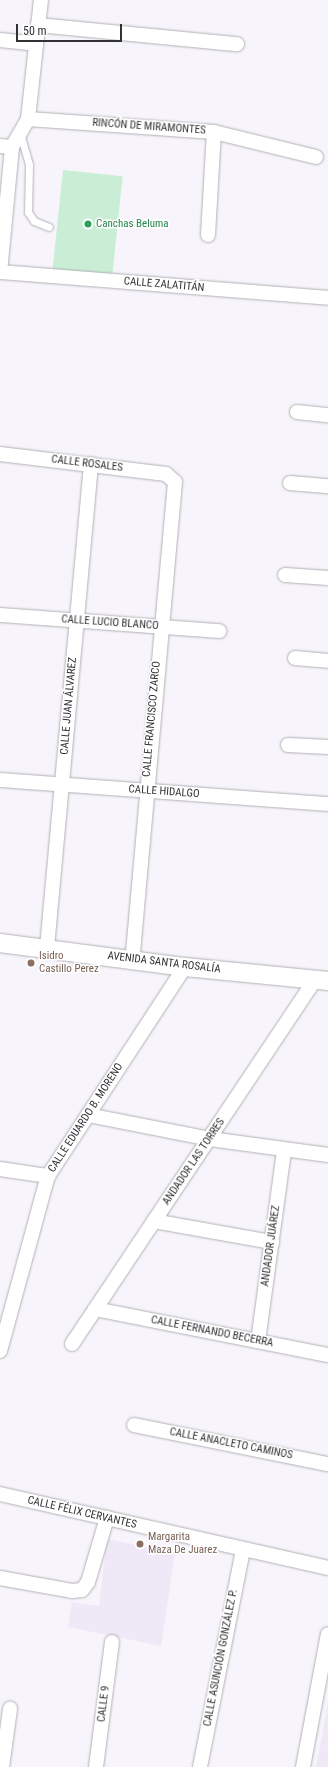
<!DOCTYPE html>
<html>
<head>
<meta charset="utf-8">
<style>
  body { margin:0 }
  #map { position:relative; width:328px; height:1767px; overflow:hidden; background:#f7f5fb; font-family:"Roboto Condensed",sans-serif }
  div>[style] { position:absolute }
  .built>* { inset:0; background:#efe9f7 }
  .green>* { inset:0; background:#c9eed5; transform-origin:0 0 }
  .roads { filter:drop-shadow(0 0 1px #b2b0b6) drop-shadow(0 0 1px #b2b0b6) }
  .service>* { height:7px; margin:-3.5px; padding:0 3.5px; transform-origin:3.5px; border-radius:3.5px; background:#fff }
  .minor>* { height:14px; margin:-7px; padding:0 7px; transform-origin:7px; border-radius:7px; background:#fff }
  .tertiary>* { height:18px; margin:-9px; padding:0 9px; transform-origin:9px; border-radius:9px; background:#fff }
  .dots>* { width:11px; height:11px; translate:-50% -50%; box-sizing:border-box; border:2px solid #fff; border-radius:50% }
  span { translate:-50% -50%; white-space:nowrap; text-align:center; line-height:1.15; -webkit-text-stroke:3px #fff; paint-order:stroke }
  .street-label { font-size:11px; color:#323134 }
  .leisure-label { font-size:11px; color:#27864d }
  .left { translate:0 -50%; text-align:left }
  .education-label { font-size:11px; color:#785e54 }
  .scale { position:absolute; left:16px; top:24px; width:106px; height:18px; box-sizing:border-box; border:2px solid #323134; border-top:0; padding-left:5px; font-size:12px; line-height:14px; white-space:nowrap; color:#323134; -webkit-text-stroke:3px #fff; paint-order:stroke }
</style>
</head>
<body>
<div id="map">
  <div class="built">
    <i style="clip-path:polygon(107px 1539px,175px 1553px,161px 1646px,68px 1627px,72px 1602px,99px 1606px)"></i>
    <i style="clip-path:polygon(328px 1702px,328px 1767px,316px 1767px)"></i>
  </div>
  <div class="green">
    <i style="left:63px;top:170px;width:60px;height:101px;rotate:6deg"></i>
  </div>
  <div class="roads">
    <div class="service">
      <i style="left:20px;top:133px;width:33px;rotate:74deg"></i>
      <i style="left:29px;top:165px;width:47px;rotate:91.2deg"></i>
      <i style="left:28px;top:212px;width:11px;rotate:56deg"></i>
      <i style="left:34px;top:221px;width:16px;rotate:22deg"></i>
    </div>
    <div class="minor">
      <i style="left:38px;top:25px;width:200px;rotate:5.5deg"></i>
      <i style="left:0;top:40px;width:36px;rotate:6deg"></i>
      <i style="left:28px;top:119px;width:186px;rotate:4deg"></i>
      <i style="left:214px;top:132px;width:105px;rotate:13.8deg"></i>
      <i style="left:0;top:146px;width:12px;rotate:5deg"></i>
      <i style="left:208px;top:235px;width:103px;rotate:-86.7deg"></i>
      <i style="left:0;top:272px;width:329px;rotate:4.5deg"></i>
      <i style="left:0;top:272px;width:126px;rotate:-84.5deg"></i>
      <i style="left:12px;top:147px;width:32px;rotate:-60deg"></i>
      <i style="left:28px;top:119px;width:120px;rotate:-83.8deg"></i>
      <i style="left:297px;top:412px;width:31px;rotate:6deg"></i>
      <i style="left:0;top:454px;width:167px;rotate:6.9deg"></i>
      <i style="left:166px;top:474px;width:12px;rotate:42deg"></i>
      <i style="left:175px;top:482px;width:480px;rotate:95.1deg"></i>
      <i style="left:290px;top:483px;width:38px;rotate:5deg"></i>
      <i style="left:285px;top:575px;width:43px;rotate:4deg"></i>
      <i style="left:0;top:615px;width:220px;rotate:4.2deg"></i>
      <i style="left:295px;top:658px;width:33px;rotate:5deg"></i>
      <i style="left:288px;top:745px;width:40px;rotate:2.9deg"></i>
      <i style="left:0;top:780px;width:329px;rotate:4.2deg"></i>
      <i style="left:47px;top:948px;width:486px;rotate:-84.8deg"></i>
      <i style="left:88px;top:1115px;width:124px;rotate:11.1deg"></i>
      <i style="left:210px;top:1139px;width:119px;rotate:7.7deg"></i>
      <i style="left:0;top:1169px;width:49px;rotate:8.3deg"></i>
      <i style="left:154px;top:1221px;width:120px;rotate:10.1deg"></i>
      <i style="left:95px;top:1309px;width:237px;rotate:11.2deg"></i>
      <i style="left:258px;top:1341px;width:192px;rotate:-82.2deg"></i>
      <i style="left:72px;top:1344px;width:438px;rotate:-56.3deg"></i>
      <i style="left:0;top:1351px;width:181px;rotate:-74.7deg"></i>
      <i style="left:48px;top:1176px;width:250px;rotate:-56.8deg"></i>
      <i style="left:134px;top:1425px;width:198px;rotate:11.4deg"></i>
      <i style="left:0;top:1494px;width:336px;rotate:12.7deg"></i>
      <i style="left:0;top:1578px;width:73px;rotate:10.2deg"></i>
      <i style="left:72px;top:1591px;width:10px;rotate:-6deg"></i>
      <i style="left:82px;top:1590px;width:10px;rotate:-53deg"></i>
      <i style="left:88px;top:1582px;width:67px;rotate:-73.5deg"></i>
      <i style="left:2px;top:1767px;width:59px;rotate:-82.1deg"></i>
      <i style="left:96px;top:1767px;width:126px;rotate:-82.7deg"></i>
      <i style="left:200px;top:1767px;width:222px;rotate:-78.8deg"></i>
      <i style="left:303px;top:1767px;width:135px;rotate:-79.4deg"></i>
    </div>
    <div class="tertiary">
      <i style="left:0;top:943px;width:187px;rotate:7.4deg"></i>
      <i style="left:185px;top:967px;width:144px;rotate:5.6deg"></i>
    </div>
  </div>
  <div class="dots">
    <i style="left:88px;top:224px;background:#2e9e5b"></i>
    <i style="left:31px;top:963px;background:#8d6e63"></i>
    <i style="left:140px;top:1544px;background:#8d6e63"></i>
  </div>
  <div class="street-label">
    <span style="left:149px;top:127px;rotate:4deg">RINCÓN DE MIRAMONTES</span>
    <span style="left:164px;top:285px;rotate:5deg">CALLE ZALATITÁN</span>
    <span style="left:87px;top:464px;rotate:7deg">CALLE ROSALES</span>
    <span style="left:110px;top:623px;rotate:4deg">CALLE LUCIO BLANCO</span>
    <span style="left:69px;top:706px;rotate:-85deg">CALLE JUAN ÁLVAREZ</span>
    <span style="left:152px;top:719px;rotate:-85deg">CALLE FRANCISCO ZARCO</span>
    <span style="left:164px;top:792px;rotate:4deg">CALLE HIDALGO</span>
    <span style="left:164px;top:963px;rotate:7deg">AVENIDA SANTA ROSALÍA</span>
    <span style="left:86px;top:1118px;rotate:-57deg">CALLE EDUARDO B. MORENO</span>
    <span style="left:194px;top:1162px;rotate:-56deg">ANDADOR LAS TORRES</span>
    <span style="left:271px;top:1246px;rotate:-82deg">ANDADOR JUÁREZ</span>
    <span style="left:212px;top:1332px;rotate:11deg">CALLE FERNANDO BECERRA</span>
    <span style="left:231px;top:1444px;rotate:11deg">CALLE ANACLETO CAMINOS</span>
    <span style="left:82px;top:1513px;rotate:13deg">CALLE FÉLIX CERVANTES</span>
    <span style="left:221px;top:1658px;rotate:-79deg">CALLE ASUNCIÓN GONZÁLEZ P.</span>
    <span style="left:104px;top:1704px;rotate:-83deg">CALLE 9</span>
  </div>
  <div class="leisure-label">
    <span class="left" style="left:96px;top:224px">Canchas Beluma</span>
  </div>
  <div class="education-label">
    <span class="left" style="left:39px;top:963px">Isidro<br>Castillo Perez</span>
    <span class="left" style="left:148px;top:1544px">Margarita<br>Maza De Juarez</span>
  </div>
  <div class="scale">50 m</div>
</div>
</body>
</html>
